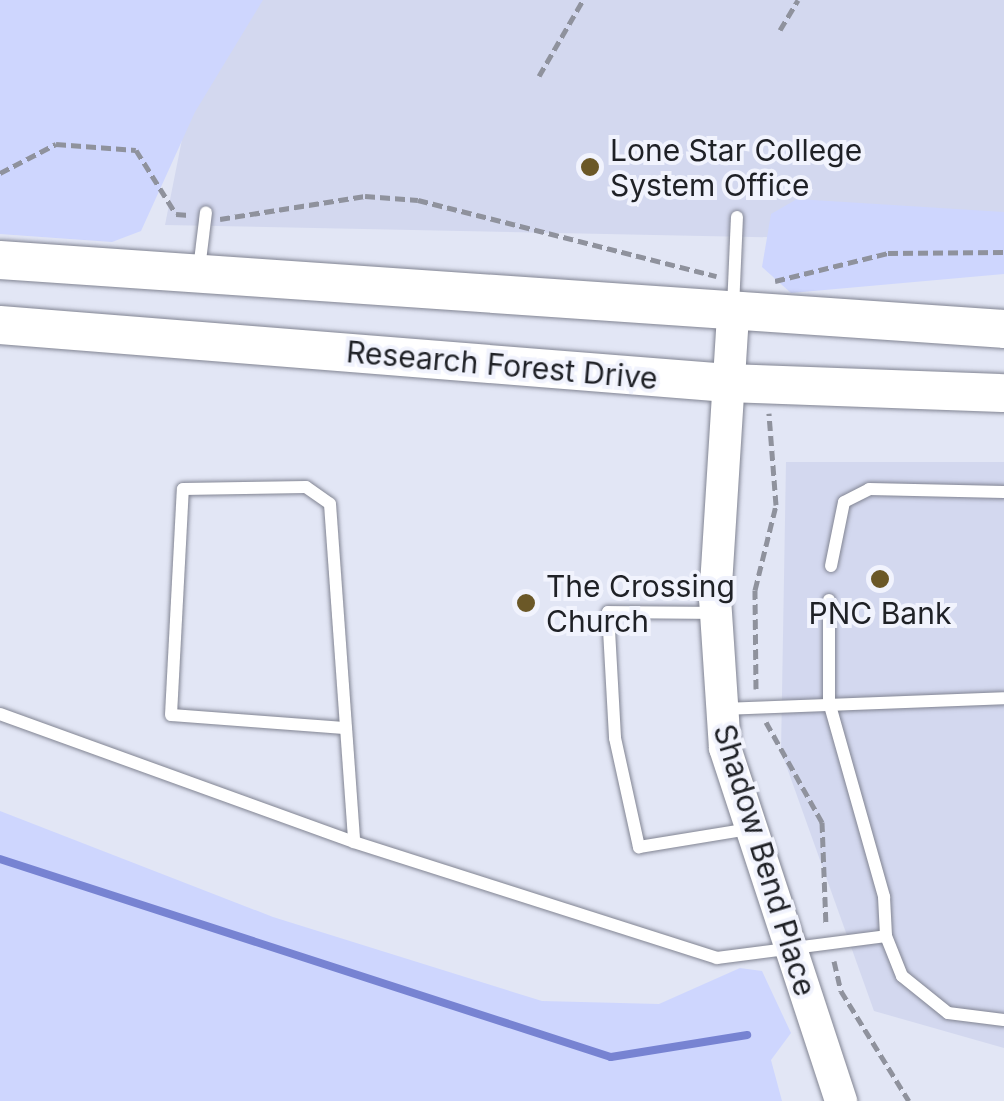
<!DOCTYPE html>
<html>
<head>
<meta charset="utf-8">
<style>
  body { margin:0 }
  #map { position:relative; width:1004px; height:1101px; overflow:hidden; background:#e2e6f5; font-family:Inter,sans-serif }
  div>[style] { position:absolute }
  .built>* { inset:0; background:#d3d8ef }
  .green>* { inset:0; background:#ced6fe }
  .stream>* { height:8px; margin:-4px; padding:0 4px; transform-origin:4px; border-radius:4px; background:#7783d2 }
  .path>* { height:5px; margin-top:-2.5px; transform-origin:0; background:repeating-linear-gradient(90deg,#8f929d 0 10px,transparent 0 15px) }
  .roads { filter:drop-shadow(0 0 2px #818492) drop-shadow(0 0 2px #818492) }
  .service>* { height:12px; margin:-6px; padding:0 6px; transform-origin:6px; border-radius:6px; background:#fff }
  .tertiary>* { height:32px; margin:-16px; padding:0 16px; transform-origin:16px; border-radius:16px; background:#fff }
  .secondary>* { height:38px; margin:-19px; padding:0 19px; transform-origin:19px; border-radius:19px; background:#fff }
  .dots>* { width:28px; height:28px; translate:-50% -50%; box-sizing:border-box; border:5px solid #f1f3fd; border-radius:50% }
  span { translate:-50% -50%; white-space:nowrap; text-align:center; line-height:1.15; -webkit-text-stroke:8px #f1f3fd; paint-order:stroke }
  .poi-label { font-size:30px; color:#1f2126 }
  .left { translate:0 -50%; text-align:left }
  .street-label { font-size:30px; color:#1f2126 }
</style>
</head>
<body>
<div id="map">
  <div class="built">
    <i style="clip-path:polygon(254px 0,1004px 0,1004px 242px,165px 225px,188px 109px)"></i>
    <i style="clip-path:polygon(786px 462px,1004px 462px,1004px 1048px,874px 1011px,781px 751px)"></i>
  </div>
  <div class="green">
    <i style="clip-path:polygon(0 0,263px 0,195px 112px,141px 231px,112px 242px,0 234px)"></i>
    <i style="clip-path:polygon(797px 199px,1004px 212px,1004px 274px,791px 293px,762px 267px,771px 214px)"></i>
    <i style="clip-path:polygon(0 811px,273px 917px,542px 1001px,659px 1004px,740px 968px,762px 971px,791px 1033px,771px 1060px,782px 1101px,0 1101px)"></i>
  </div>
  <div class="stream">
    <i style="left:0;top:859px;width:642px;rotate:17.96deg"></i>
    <i style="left:611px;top:1057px;width:138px;rotate:-9.2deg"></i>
  </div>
  <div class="path">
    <i style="left:780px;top:30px;width:35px;rotate:-59deg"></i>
    <i style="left:539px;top:76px;width:88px;rotate:-59.9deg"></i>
    <i style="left:0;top:173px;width:63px;rotate:-27.4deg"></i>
    <i style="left:56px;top:144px;width:80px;rotate:4.3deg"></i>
    <i style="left:136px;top:150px;width:75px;rotate:58deg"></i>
    <i style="left:176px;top:214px;width:13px;rotate:4deg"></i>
    <i style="left:220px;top:219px;width:147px;rotate:-9deg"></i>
    <i style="left:365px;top:196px;width:53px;rotate:4.3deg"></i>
    <i style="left:418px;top:200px;width:308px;rotate:14.3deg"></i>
    <i style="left:775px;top:281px;width:116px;rotate:-13.9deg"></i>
    <i style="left:888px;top:253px;width:116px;rotate:-0.5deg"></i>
    <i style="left:756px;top:689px;width:99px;rotate:-90.6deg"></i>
    <i style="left:755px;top:590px;width:88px;rotate:-76.1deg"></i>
    <i style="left:776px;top:505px;width:92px;rotate:-94.4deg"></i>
    <i style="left:766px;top:722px;width:115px;rotate:60.8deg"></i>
    <i style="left:822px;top:822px;width:104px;rotate:87.8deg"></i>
    <i style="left:834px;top:961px;width:31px;rotate:77deg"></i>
    <i style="left:841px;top:991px;width:129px;rotate:58.3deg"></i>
  </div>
  <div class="roads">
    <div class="service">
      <i style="left:199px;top:269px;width:57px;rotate:-83deg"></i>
      <i style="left:733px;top:308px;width:91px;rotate:-87.5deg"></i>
      <i style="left:831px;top:566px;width:65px;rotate:-78.5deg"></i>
      <i style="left:844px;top:502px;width:28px;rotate:-27deg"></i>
      <i style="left:869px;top:489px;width:135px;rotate:1.3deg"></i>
      <i style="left:829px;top:600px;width:102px;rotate:90deg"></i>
      <i style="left:829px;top:702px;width:203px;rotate:74.2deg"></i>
      <i style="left:884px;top:897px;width:39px;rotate:87deg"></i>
      <i style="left:886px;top:936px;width:43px;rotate:68.2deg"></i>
      <i style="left:902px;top:976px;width:59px;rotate:38.8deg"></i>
      <i style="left:948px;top:1013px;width:56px;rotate:7.1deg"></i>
      <i style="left:715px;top:613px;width:107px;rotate:-179.5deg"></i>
      <i style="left:608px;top:612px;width:126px;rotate:86.8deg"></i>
      <i style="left:615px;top:738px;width:112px;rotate:77.6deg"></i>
      <i style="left:639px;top:847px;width:111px;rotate:-9.3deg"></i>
      <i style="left:722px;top:709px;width:282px;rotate:-2.2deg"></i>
      <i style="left:0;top:714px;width:376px;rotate:19.9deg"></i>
      <i style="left:354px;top:842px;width:381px;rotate:17.7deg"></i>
      <i style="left:717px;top:958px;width:170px;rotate:-7.4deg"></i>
      <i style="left:344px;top:728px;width:173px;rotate:-175.7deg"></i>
      <i style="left:171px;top:715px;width:226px;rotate:-87deg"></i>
      <i style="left:183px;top:489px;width:123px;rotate:-0.9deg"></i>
      <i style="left:306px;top:487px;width:29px;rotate:35deg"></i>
      <i style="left:330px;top:504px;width:339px;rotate:85.9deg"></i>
    </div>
    <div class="tertiary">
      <i style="left:733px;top:315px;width:284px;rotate:93.6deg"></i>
      <i style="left:715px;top:598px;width:150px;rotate:86.2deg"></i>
      <i style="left:725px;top:748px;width:372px;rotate:71.8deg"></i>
    </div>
    <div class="secondary">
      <i style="left:0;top:260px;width:1006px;rotate:3.93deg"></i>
      <i style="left:0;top:325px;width:730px;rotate:4.56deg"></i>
      <i style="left:728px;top:383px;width:276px;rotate:2.1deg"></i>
    </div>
  </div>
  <div class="dots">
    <i style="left:590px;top:167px;background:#6b5827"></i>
    <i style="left:880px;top:579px;background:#6b5827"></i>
    <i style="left:526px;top:603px;background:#6b5827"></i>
  </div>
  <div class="poi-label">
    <span class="left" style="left:610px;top:167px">Lone Star College<br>System Office</span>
    <span class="left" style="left:546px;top:603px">The Crossing<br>Church</span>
    <span style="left:880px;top:613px">PNC Bank</span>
  </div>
  <div class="street-label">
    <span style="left:502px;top:365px;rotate:5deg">Research Forest Drive</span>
    <span style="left:765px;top:860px;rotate:73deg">Shadow Bend Place</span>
  </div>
</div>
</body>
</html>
